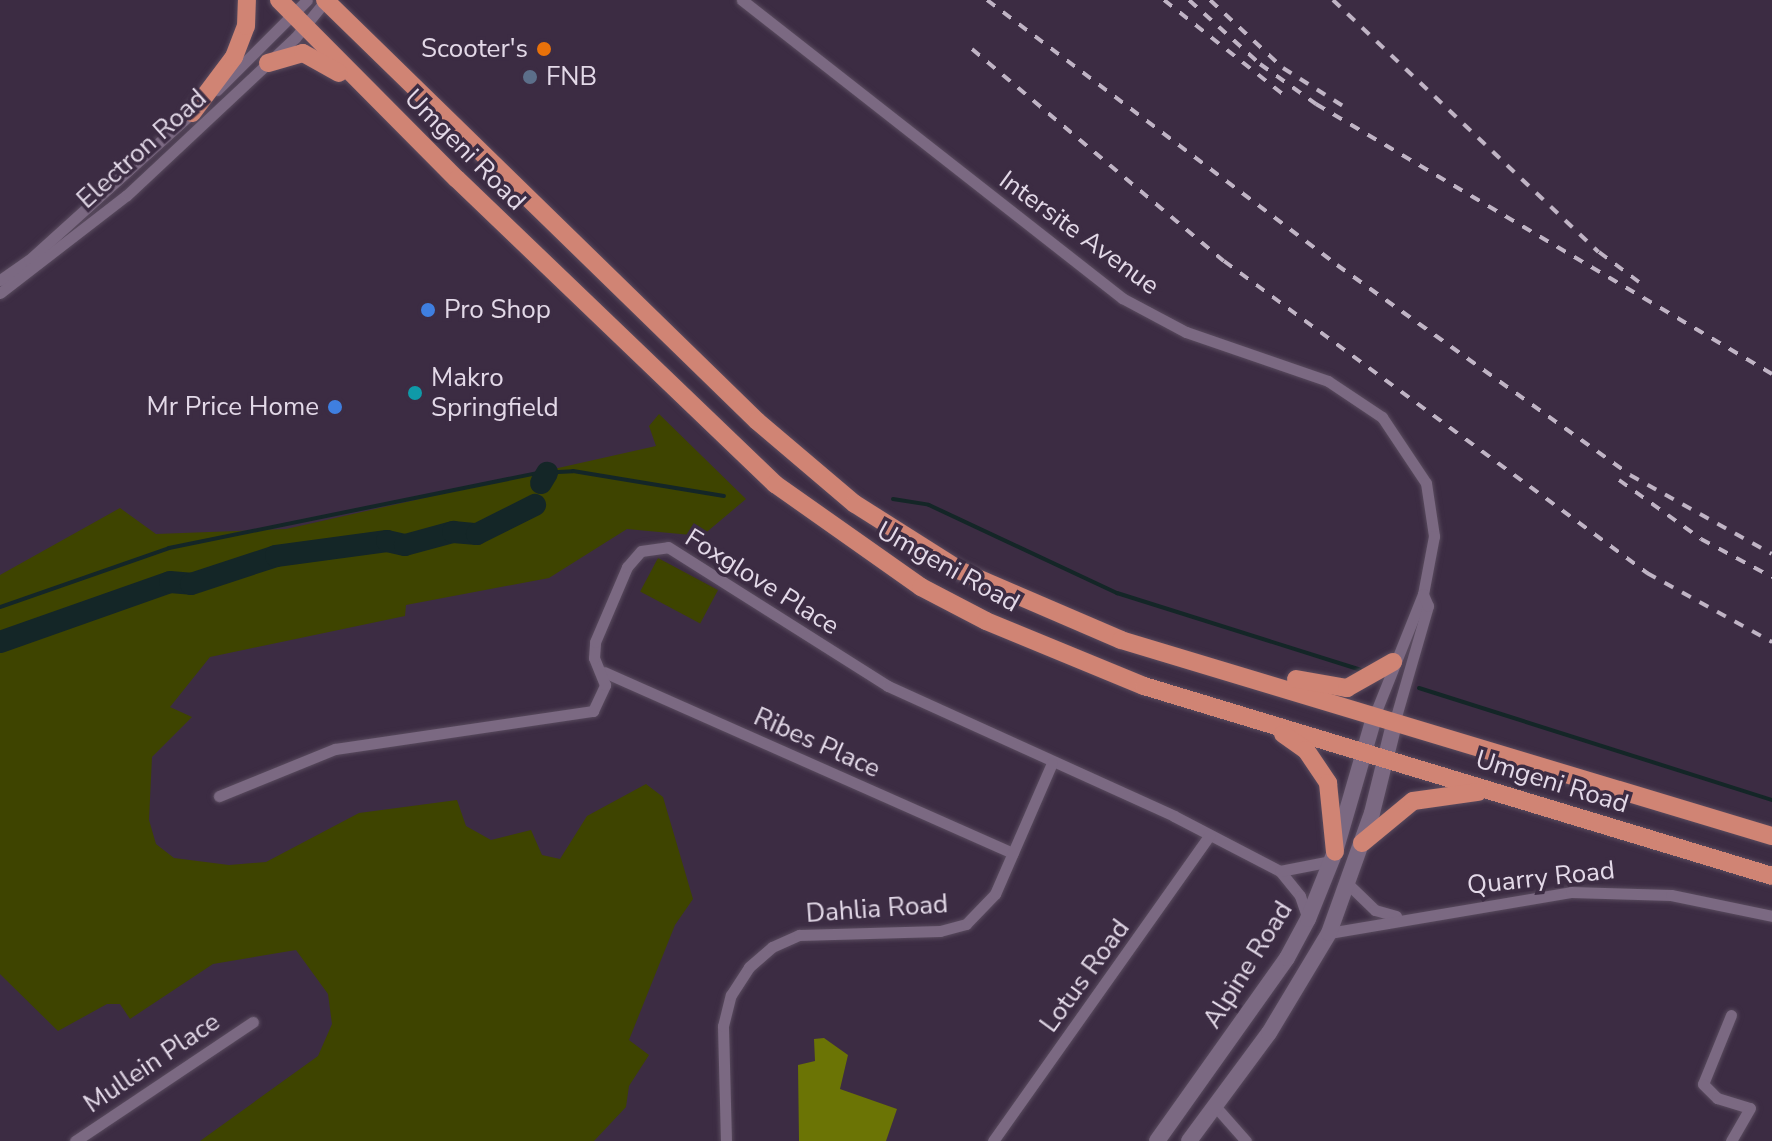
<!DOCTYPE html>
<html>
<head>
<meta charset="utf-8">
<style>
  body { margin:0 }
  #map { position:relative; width:1772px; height:1141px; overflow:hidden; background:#3c2c43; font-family:"Nunito Sans",sans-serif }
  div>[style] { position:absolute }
  .green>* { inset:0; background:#3e4400; transform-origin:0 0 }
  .forest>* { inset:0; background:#6b7405 }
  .stream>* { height:4px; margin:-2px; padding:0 2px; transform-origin:2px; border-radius:2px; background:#142627 }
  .river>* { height:22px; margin:-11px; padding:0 11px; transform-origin:11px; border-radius:11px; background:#142627 }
  .roads { filter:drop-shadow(0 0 2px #594b5e) drop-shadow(0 0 2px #594b5e) }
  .minor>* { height:11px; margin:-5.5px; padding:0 5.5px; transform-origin:5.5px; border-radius:5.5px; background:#7b6982 }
  .secondary>* { height:16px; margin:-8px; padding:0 8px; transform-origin:8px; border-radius:8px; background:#7b6982 }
  .trunk>* { height:18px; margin:-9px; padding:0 9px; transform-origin:9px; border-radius:9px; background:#d08474 }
  .rail>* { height:4px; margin-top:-2px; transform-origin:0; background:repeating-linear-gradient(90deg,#c0b4c5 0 10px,transparent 0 20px) }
  .dots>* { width:22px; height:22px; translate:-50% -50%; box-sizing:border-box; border:4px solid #3c2c43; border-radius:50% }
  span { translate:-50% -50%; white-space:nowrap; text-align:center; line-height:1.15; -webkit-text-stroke:7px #3c2c43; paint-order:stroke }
  .poi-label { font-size:26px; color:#e3d9e8 }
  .right { translate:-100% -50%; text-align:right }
  .left { translate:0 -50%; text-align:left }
  .street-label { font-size:26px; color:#e3d9e8 }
</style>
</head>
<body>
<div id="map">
  <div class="green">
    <i style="clip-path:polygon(659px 414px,746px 499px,702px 536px,627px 529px,549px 578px,406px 605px,405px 616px,210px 657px,170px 707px,192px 717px,152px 757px,149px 820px,156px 844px,174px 858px,229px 865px,266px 862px,359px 813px,457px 800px,466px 826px,491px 840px,531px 830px,542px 855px,560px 859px,587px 816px,646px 784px,663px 797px,693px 899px,675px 925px,629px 1040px,649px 1055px,629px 1086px,626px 1107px,594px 1141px,200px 1141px,318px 1056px,332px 1024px,328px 994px,296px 950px,213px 964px,130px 1019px,120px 1004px,107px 1004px,58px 1031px,0 974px,0 575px,120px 508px,156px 534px,286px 529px,656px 446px,649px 426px)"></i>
    <i style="left:658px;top:558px;width:68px;height:38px;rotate:28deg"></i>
  </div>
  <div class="forest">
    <i style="clip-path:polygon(824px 1038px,848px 1055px,840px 1089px,897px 1109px,886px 1141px,799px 1141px,798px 1065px,815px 1061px,814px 1039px)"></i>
  </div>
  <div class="stream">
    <i style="left:893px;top:499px;width:36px;rotate:9deg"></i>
    <i style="left:929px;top:505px;width:208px;rotate:25.1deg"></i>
    <i style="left:1117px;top:593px;width:256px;rotate:17.5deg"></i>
    <i style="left:0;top:607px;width:179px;rotate:-19.2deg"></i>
    <i style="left:169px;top:548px;width:378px;rotate:-11.5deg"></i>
    <i style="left:539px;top:473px;width:34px;rotate:-3deg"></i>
    <i style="left:573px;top:471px;width:153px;rotate:9.4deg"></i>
    <i style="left:1419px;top:688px;width:370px;rotate:17.6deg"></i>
  </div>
  <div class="river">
    <i style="left:541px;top:483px;width:12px;rotate:-59deg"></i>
    <i style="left:0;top:642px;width:180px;rotate:-19.4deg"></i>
    <i style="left:170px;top:582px;width:21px;rotate:5deg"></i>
    <i style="left:191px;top:584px;width:89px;rotate:-18.2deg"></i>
    <i style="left:276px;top:556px;width:112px;rotate:-7.7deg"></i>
    <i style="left:387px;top:541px;width:18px;rotate:13deg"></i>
    <i style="left:405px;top:545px;width:50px;rotate:-15.2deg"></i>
    <i style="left:453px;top:532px;width:24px;rotate:5deg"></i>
    <i style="left:477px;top:534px;width:65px;rotate:-26.6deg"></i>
  </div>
  <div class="roads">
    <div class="minor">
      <i style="left:742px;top:0;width:483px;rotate:38.1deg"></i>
      <i style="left:1122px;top:298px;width:72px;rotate:28deg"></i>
      <i style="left:1186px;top:332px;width:150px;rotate:19deg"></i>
      <i style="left:1328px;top:381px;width:65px;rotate:33.7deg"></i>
      <i style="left:1382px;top:417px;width:79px;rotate:56.3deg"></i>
      <i style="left:1426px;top:483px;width:54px;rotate:81.4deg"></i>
      <i style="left:1434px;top:536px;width:59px;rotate:100.7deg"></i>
      <i style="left:1423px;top:594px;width:129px;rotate:111.8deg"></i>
      <i style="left:217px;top:90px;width:127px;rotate:-45deg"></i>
      <i style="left:0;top:280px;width:35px;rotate:-35deg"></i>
      <i style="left:29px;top:260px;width:224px;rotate:-42.1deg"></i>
      <i style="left:0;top:293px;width:160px;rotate:-37.7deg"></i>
      <i style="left:127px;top:195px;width:230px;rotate:-43.1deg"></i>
      <i style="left:295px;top:38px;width:49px;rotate:-50.8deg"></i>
      <i style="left:604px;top:672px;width:447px;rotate:23.9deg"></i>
      <i style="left:1395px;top:720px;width:119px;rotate:-73.9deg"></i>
      <i style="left:1428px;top:606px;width:13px;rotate:-113deg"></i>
      <i style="left:219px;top:796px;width:125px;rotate:-22.1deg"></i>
      <i style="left:335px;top:749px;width:261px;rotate:-8.4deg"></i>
      <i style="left:593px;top:711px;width:29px;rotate:-65deg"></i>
      <i style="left:605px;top:685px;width:29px;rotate:-112deg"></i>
      <i style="left:594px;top:658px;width:16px;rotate:-86deg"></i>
      <i style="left:595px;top:642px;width:82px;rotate:-66.9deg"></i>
      <i style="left:627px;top:567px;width:21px;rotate:-49deg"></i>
      <i style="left:641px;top:551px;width:27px;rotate:-8deg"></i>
      <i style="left:668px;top:547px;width:260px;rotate:32.3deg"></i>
      <i style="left:888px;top:686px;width:314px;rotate:24.4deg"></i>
      <i style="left:1174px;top:816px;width:119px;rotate:27.4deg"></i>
      <i style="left:1280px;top:871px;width:32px;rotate:51deg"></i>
      <i style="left:1300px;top:896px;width:24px;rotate:71deg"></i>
      <i style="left:1280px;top:871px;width:52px;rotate:-11.1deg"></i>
      <i style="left:1349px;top:885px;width:36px;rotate:44deg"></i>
      <i style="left:1375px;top:910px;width:22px;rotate:16deg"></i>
      <i style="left:1329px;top:933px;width:245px;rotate:-9.6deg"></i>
      <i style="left:1571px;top:892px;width:100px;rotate:1.7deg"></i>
      <i style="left:1671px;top:895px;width:103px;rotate:11.7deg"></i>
      <i style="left:1731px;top:1015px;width:74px;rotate:112.1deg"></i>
      <i style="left:1703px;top:1084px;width:20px;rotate:45deg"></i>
      <i style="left:1717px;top:1098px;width:34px;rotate:17deg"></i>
      <i style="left:1750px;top:1108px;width:38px;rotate:120deg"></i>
      <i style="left:1215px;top:1106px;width:47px;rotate:48.5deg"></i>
      <i style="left:75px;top:1141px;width:214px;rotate:-33.8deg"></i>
      <i style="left:726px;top:1141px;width:115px;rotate:-91.5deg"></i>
      <i style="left:723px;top:1026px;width:32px;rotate:-76deg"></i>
      <i style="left:731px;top:995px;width:33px;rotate:-57deg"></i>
      <i style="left:749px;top:967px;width:30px;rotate:-41deg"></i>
      <i style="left:772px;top:947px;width:30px;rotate:-24deg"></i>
      <i style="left:799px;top:935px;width:141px;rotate:-1.6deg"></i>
      <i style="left:940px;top:931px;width:27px;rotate:-15deg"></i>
      <i style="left:966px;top:924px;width:42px;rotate:-46deg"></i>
      <i style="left:995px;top:894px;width:143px;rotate:-66.5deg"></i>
      <i style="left:993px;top:1141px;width:375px;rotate:-54.7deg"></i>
    </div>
    <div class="secondary">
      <i style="left:1157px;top:1141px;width:224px;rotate:-54.6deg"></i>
      <i style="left:1287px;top:958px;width:44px;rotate:-61.7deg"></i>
      <i style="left:1308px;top:919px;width:72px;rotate:-68.1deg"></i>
      <i style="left:1335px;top:852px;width:144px;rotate:-73.8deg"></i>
      <i style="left:1189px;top:1141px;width:134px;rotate:-53.5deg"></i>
      <i style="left:1269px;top:1033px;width:117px;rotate:-59deg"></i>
      <i style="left:1329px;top:933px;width:127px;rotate:-70.3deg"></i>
      <i style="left:1372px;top:813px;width:96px;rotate:-76.1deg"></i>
    </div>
    <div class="trunk">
      <i style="left:279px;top:0;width:252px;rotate:45.2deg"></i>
      <i style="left:457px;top:179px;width:441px;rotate:43.8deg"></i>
      <i style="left:775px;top:484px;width:179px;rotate:35.2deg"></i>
      <i style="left:921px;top:587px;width:73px;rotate:27.6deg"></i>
      <i style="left:986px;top:621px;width:171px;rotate:22.4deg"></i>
      <i style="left:1144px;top:686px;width:656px;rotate:16.83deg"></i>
      <i style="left:325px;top:0;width:603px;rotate:44.26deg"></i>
      <i style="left:757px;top:421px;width:128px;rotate:40.3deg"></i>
      <i style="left:855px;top:504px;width:125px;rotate:32.3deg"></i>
      <i style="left:961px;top:571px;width:174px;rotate:23.3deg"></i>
      <i style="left:1121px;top:640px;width:680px;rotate:16.76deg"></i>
      <i style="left:268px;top:63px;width:36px;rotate:-16deg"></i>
      <i style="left:303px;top:53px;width:41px;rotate:29.1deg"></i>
      <i style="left:192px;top:113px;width:70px;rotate:-53.1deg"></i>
      <i style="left:234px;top:57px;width:33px;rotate:-69deg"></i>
      <i style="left:246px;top:26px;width:26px;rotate:-88deg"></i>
      <i style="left:1296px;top:679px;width:52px;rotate:10deg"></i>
      <i style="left:1347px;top:688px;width:53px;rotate:-29.5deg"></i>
      <i style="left:1283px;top:734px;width:28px;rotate:35deg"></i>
      <i style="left:1306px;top:750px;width:40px;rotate:56deg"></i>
      <i style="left:1328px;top:783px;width:69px;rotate:84.2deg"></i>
      <i style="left:1362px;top:843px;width:66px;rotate:-39.5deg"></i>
      <i style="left:1413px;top:801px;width:66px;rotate:-7.9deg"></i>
    </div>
  </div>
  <div class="rail">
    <i style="left:987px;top:0;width:439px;rotate:37.1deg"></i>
    <i style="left:1337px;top:265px;width:360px;rotate:35.6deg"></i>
    <i style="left:1630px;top:475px;width:162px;rotate:29.1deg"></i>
    <i style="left:1164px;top:0;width:153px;rotate:38.4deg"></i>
    <i style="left:1189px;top:0;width:96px;rotate:42deg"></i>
    <i style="left:1260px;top:64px;width:69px;rotate:35.5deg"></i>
    <i style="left:1316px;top:104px;width:530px;rotate:30.63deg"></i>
    <i style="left:1210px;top:0;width:100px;rotate:43deg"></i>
    <i style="left:1283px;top:68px;width:71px;rotate:32.3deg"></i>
    <i style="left:1333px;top:0;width:366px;rotate:43.5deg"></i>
    <i style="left:1599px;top:252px;width:50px;rotate:36.9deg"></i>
    <i style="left:972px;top:49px;width:329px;rotate:40.1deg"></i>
    <i style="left:1224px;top:261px;width:526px;rotate:36.41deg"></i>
    <i style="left:1647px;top:573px;width:143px;rotate:28.9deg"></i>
    <i style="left:1619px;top:480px;width:101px;rotate:35.7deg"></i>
    <i style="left:1701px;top:539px;width:81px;rotate:28.2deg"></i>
  </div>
  <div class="dots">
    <i style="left:544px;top:49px;background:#e8710a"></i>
    <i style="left:530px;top:77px;background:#5c6f8a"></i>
    <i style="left:428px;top:310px;background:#3f7fe0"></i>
    <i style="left:415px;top:393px;background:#0f9aa8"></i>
    <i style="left:335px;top:407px;background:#3f7fe0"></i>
  </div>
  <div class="poi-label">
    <span class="right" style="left:528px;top:49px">Scooter's</span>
    <span class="left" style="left:546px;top:77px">FNB</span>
    <span class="left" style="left:444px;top:310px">Pro Shop</span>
    <span class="left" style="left:431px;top:393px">Makro<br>Springfield</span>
    <span class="right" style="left:319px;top:407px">Mr Price Home</span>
  </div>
  <div class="street-label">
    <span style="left:142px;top:149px;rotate:-42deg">Electron Road</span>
    <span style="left:465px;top:150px;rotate:45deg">Umgeni Road</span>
    <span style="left:1079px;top:233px;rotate:36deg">Intersite Avenue</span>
    <span style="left:948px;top:567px;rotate:29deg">Umgeni Road</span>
    <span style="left:762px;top:582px;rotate:32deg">Foxglove Place</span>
    <span style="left:817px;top:743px;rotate:24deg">Ribes Place</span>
    <span style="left:1552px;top:782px;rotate:17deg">Umgeni Road</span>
    <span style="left:1541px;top:878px;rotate:-6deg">Quarry Road</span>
    <span style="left:877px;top:909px;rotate:-4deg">Dahlia Road</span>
    <span style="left:1248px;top:965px;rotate:-58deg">Alpine Road</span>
    <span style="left:1085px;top:976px;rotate:-54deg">Lotus Road</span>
    <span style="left:152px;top:1063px;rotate:-34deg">Mullein Place</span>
  </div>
</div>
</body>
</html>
